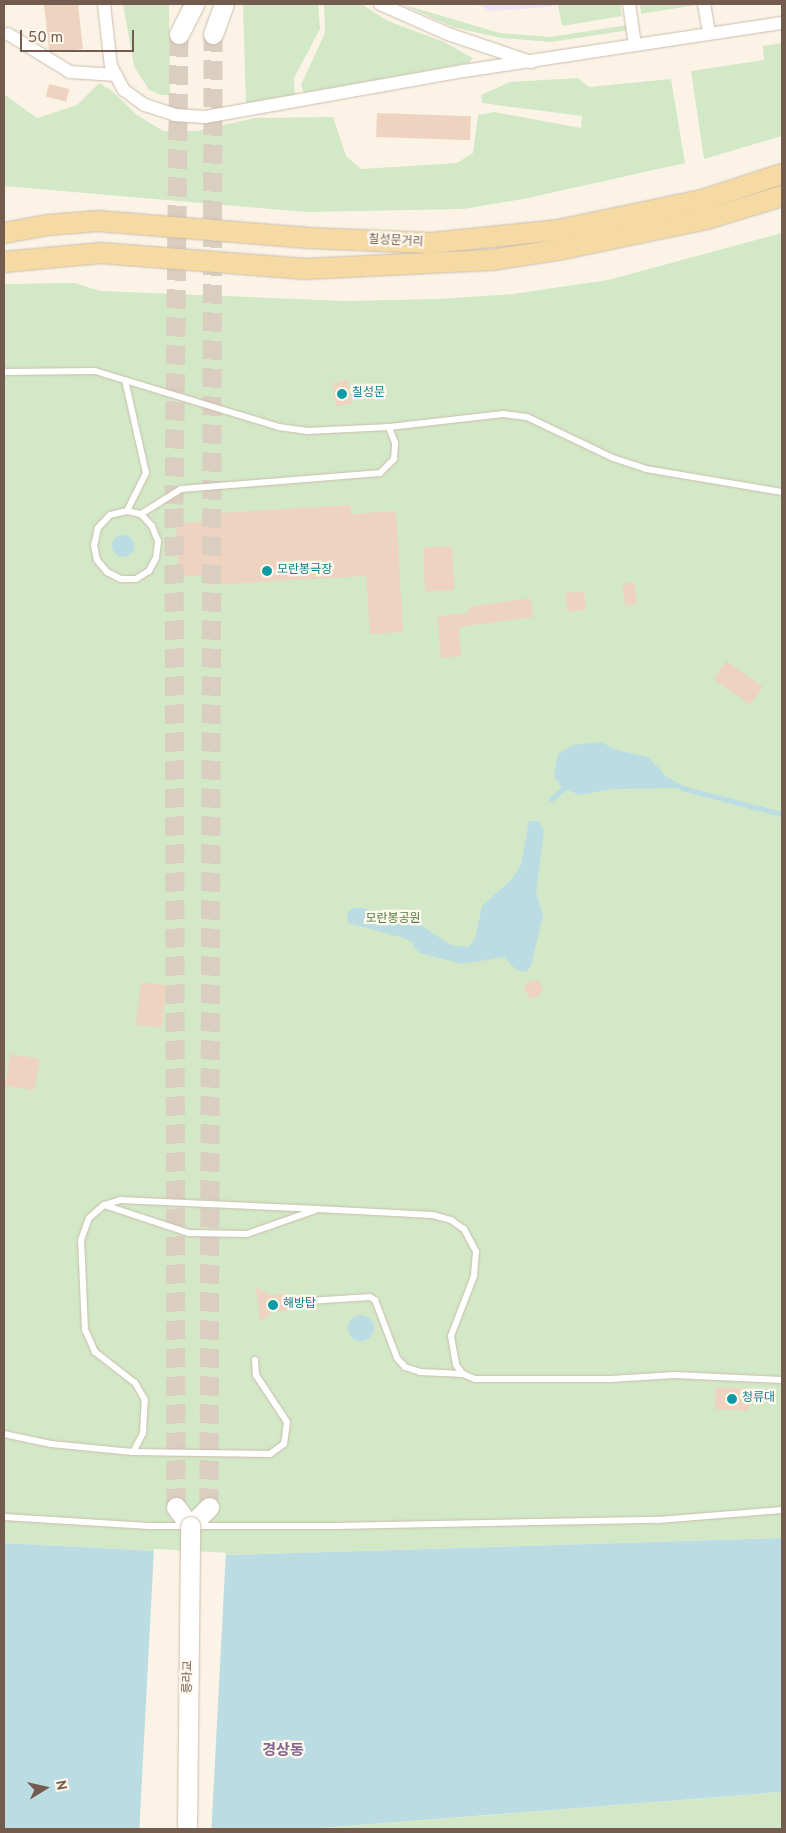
<!DOCTYPE html>
<html>
<head>
<meta charset="utf-8">
<style>
  body { margin:0 }
  #map { position:relative; width:786px; height:1833px; overflow:hidden; background:#fbf4e6; font-family:Overpass,"Noto Sans KR",sans-serif }
  div>[style] { position:absolute }
  .education>* { inset:0; background:#f1e3f7 }
  .green>* { inset:0; background:#d2e8c6 }
  .water>* { inset:0; background:#bcdce3 }
  .round { border-radius:50% }
  .pier>* { inset:0; background:#fbf4e6; transform-origin:0 0 }
  .stream>* { height:4.5px; margin:-2.25px; padding:0 2.25px; transform-origin:2.25px; border-radius:2.25px; background:#bcdce3 }
  .building>* { inset:0; background:#eed4c0; transform-origin:0 0 }
  .secondary-tunnel>* { height:19px; margin-top:-9.5px; transform-origin:0; background:repeating-linear-gradient(90deg,#d9cec0 0 19px,transparent 0 28px) }
  .roads { filter:drop-shadow(0 0 1px #ccbcad) drop-shadow(0 0 1px #ccbcad) }
  .lane>* { height:6px; margin:-3px; padding:0 3px; transform-origin:3px; border-radius:3px; background:#fff }
  .street>* { height:12px; margin:-6px; padding:0 6px; transform-origin:6px; border-radius:6px; background:#fff }
  .secondary>* { height:19px; margin:-9.5px; padding:0 9.5px; transform-origin:9.5px; border-radius:9.5px; background:#fff }
  .primary>* { height:20px; margin:-10px; padding:0 10px; transform-origin:10px; border-radius:10px; background:#f5daa3 }
  .bridges { filter:drop-shadow(0 0 1px #cebcab) drop-shadow(0 0 1px #cebcab) }
  .secondary-bridge>* { height:19px; margin:-9.5px; padding:0 9.5px; transform-origin:9.5px; border-radius:9.5px; background:#fff }
  .dots>* { width:14px; height:14px; translate:-50% -50%; box-sizing:border-box; border:2px solid #fef8ed; border-radius:50% }
  span { translate:-50% -50%; white-space:nowrap; text-align:center; line-height:1.15; -webkit-text-stroke:4.5px #fef8ed; paint-order:stroke }
  .street-label { font-size:12px; color:#735c4d }
  .culture-label { font-size:12px; color:#0d838f }
  .left { translate:0 -50%; text-align:left }
  .park-label { font-size:12px; color:#557d48 }
  .quarter-label { font-size:15px; color:#82658f; font-weight:700 }
  .frame { position:absolute; inset:0; border:5px solid #735c4d; pointer-events:none }
  .north { position:absolute; left:20px; top:1763px; width:50px; height:50px; -webkit-text-stroke:4px #fef8ed; paint-order:stroke; rotate:80deg; font-size:14px; font-weight:700; line-height:20px; text-align:center; color:#735c4d }
  .north::after { content:''; display:block; margin:auto; width:18px; height:22px; background:#735c4d; clip-path:polygon(50% 0,100% 100%,50% 72%,0 100%) }
  .scale { position:absolute; left:20px; top:30px; width:114px; height:22px; box-sizing:border-box; border:2px solid #735c4d; border-top:0; padding-left:6px; font-size:15px; line-height:18px; white-space:nowrap; color:#735c4d; -webkit-text-stroke:4px #fef8ed; paint-order:stroke }
</style>
</head>
<body>
<div id="map">
  <div class="education">
    <i style="clip-path:polygon(475px 4px,551px 4px,552px 7px,491px 11px)"></i>
  </div>
  <div class="green">
    <i style="clip-path:polygon(123px 4px,169px 4px,170px 95px,161px 95px,149px 90px,134px 66px)"></i>
    <i style="clip-path:polygon(243px 4px,318px 4px,320px 29px,294px 78px,295px 99px,246px 106px)"></i>
    <i style="clip-path:polygon(324px 4px,361px 4px,388px 21px,444px 42px,473px 58px,469px 63px,304px 93px,301px 85px,325px 33px)"></i>
    <i style="clip-path:polygon(401px 4px,500px 33px,550px 37px,628px 25px,629px 30px,551px 42px,501px 38px,453px 27px)"></i>
    <i style="clip-path:polygon(558px 4px,620px 4px,622px 16px,562px 26px)"></i>
    <i style="clip-path:polygon(640px 4px,696px 4px,696px 5px,641px 14px)"></i>
    <i style="clip-path:polygon(782px 43px,782px 136px,704px 159px,691px 71px,764px 60px,763px 46px)"></i>
    <i style="clip-path:polygon(578px 78px,589px 87px,671px 79px,685px 163px,528px 198px,463px 209px,306px 212px,4px 186px,4px 94px,37px 118px,77px 105px,99px 83px,112px 91px,137px 115px,163px 131px,197px 131px,255px 118px,333px 117px,346px 156px,361px 169px,457px 163px,473px 153px,478px 115px,494px 112px,581px 128px,582px 116px,482px 103px,481px 95px,510px 82px)"></i>
    <i style="clip-path:polygon(782px 233px,782px 1538px,230px 1555px,4px 1543px,4px 284px,75px 283px,100px 291px,345px 301px,438px 299px,513px 294px,608px 280px)"></i>
    <i style="clip-path:polygon(782px 1792px,782px 1829px,308px 1829px,709px 1798px)"></i>
  </div>
  <div class="water">
    <i class="round" style="left:112px;top:535px;width:22px;height:22px"></i>
    <i style="clip-path:polygon(601px 742px,616px 750px,648px 757px,666px 776px,687px 788px,613px 789px,580px 795px,562px 788px,554px 776px,558px 754px,573px 745px)"></i>
    <i style="clip-path:polygon(529px 821px,539px 821px,544px 831px,536px 892px,543px 915px,531px 966px,526px 972px,516px 970px,504px 957px,462px 964px,420px 953px,413px 947px,414px 943px,404px 938px,348px 923px,347px 913px,353px 908px,363px 908px,419px 924px,451px 945px,468px 947px,475px 939px,482px 906px,513px 878px,521px 865px)"></i>
    <i class="round" style="left:348px;top:1315px;width:26px;height:26px"></i>
    <i style="clip-path:polygon(782px 1538px,782px 1792px,308px 1829px,4px 1829px,4px 1543px,231px 1555px)"></i>
  </div>
  <div class="pier">
    <i style="left:154px;top:1549px;width:72px;height:280px;rotate:3deg"></i>
  </div>
  <div class="stream">
    <i style="left:682px;top:788px;width:103px;rotate:14.6deg"></i>
    <i style="left:551px;top:799px;width:19px;rotate:-39deg"></i>
  </div>
  <div class="building">
    <i style="clip-path:polygon(44px 4px,78px 4px,83px 49px,53px 52px,49px 50px)"></i>
    <i style="left:49px;top:84px;width:21px;height:13px;rotate:14deg"></i>
    <i style="left:377px;top:113px;width:94px;height:24px;rotate:2deg"></i>
    <i style="left:348px;top:380px;width:24px;height:16px;rotate:81deg"></i>
    <i style="clip-path:polygon(351px 505px,351px 514px,396px 511px,403px 632px,370px 634px,366px 576px,206px 585px,205px 575px,179px 577px,176px 523px,202px 522px,201px 514px)"></i>
    <i style="left:452px;top:546px;width:44px;height:29px;rotate:87deg"></i>
    <i style="left:634px;top:582px;width:22px;height:12px;rotate:82deg"></i>
    <i style="left:584px;top:591px;width:19px;height:19px;rotate:84deg"></i>
    <i style="clip-path:polygon(531px 598px,533px 617px,459px 627px,461px 656px,441px 658px,437px 616px,469px 613px,468px 607px)"></i>
    <i style="left:726px;top:661px;width:45px;height:22px;rotate:35deg"></i>
    <i style="clip-path:polygon(538px 980px,543px 988px,539px 996px,530px 998px,524px 991px,526px 982px)"></i>
    <i style="left:141px;top:982px;width:26px;height:43px;rotate:7deg"></i>
    <i style="left:10px;top:1054px;width:30px;height:32px;rotate:9deg"></i>
    <i style="clip-path:polygon(256px 1287px,270px 1295px,286px 1293px,288px 1311px,272px 1312px,260px 1322px)"></i>
    <i style="left:716px;top:1387px;width:34px;height:22px;rotate:3deg"></i>
  </div>
  <div class="secondary-tunnel">
    <i style="left:176px;top:1507px;width:1003px;rotate:-90.11deg"></i>
    <i style="left:174px;top:504px;width:470px;rotate:-89.4deg"></i>
    <i style="left:209px;top:1507px;width:1473px;rotate:-89.84deg"></i>
  </div>
  <div class="roads">
    <div class="lane">
      <i style="left:4px;top:372px;width:91px;rotate:-0.6deg"></i>
      <i style="left:95px;top:371px;width:192px;rotate:16.9deg"></i>
      <i style="left:279px;top:427px;width:29px;rotate:8deg"></i>
      <i style="left:308px;top:431px;width:81px;rotate:-2.8deg"></i>
      <i style="left:389px;top:427px;width:115px;rotate:-6.5deg"></i>
      <i style="left:503px;top:414px;width:24px;rotate:7deg"></i>
      <i style="left:527px;top:417px;width:95px;rotate:25.5deg"></i>
      <i style="left:613px;top:458px;width:35px;rotate:18deg"></i>
      <i style="left:646px;top:469px;width:138px;rotate:9.6deg"></i>
      <i style="left:125px;top:380px;width:95px;rotate:77.3deg"></i>
      <i style="left:146px;top:473px;width:42px;rotate:116.6deg"></i>
      <i style="left:127px;top:511px;width:17px;rotate:167deg"></i>
      <i style="left:110px;top:515px;width:18px;rotate:133deg"></i>
      <i style="left:98px;top:528px;width:17px;rotate:103deg"></i>
      <i style="left:94px;top:545px;width:15px;rotate:79deg"></i>
      <i style="left:97px;top:560px;width:16px;rotate:50deg"></i>
      <i style="left:107px;top:572px;width:16px;rotate:27deg"></i>
      <i style="left:121px;top:579px;width:15px"></i>
      <i style="left:136px;top:579px;width:15px;rotate:-32deg"></i>
      <i style="left:149px;top:571px;width:15px;rotate:-62deg"></i>
      <i style="left:156px;top:558px;width:17px;rotate:-83deg"></i>
      <i style="left:158px;top:541px;width:16px;rotate:-112deg"></i>
      <i style="left:152px;top:526px;width:16px;rotate:-133deg"></i>
      <i style="left:141px;top:514px;width:14px;rotate:-168deg"></i>
      <i style="left:141px;top:514px;width:47px;rotate:-32deg"></i>
      <i style="left:181px;top:489px;width:200px;rotate:-4.6deg"></i>
      <i style="left:380px;top:473px;width:20px;rotate:-45deg"></i>
      <i style="left:394px;top:459px;width:16px;rotate:-86deg"></i>
      <i style="left:395px;top:443px;width:17px;rotate:-111deg"></i>
      <i style="left:104px;top:1205px;width:17px;rotate:-17deg"></i>
      <i style="left:120px;top:1200px;width:198px;rotate:2.6deg"></i>
      <i style="left:318px;top:1209px;width:115px;rotate:3deg"></i>
      <i style="left:433px;top:1215px;width:19px;rotate:16deg"></i>
      <i style="left:451px;top:1220px;width:16px;rotate:35deg"></i>
      <i style="left:464px;top:1229px;width:26px;rotate:62deg"></i>
      <i style="left:476px;top:1252px;width:24px;rotate:95deg"></i>
      <i style="left:474px;top:1276px;width:64px;rotate:111deg"></i>
      <i style="left:451px;top:1336px;width:29px;rotate:80deg"></i>
      <i style="left:456px;top:1365px;width:11px;rotate:52deg"></i>
      <i style="left:463px;top:1374px;width:13px;rotate:23deg"></i>
      <i style="left:475px;top:1379px;width:135px"></i>
      <i style="left:610px;top:1379px;width:65px;rotate:-3.5deg"></i>
      <i style="left:675px;top:1375px;width:107px;rotate:2.7deg"></i>
      <i style="left:293px;top:1302px;width:77px;rotate:-3.7deg"></i>
      <i style="left:370px;top:1297px;width:6px;rotate:31deg"></i>
      <i style="left:375px;top:1300px;width:62px;rotate:69.2deg"></i>
      <i style="left:397px;top:1358px;width:12px;rotate:48deg"></i>
      <i style="left:405px;top:1367px;width:16px;rotate:18deg"></i>
      <i style="left:420px;top:1372px;width:43px;rotate:2.7deg"></i>
      <i style="left:4px;top:1434px;width:48px;rotate:12deg"></i>
      <i style="left:51px;top:1444px;width:82px;rotate:5.6deg"></i>
      <i style="left:133px;top:1452px;width:137px;rotate:0.8deg"></i>
      <i style="left:270px;top:1454px;width:17px;rotate:-36deg"></i>
      <i style="left:284px;top:1444px;width:22px;rotate:-82deg"></i>
      <i style="left:287px;top:1422px;width:56px;rotate:-123.4deg"></i>
      <i style="left:256px;top:1375px;width:15px;rotate:-94deg"></i>
      <i style="left:133px;top:1452px;width:21px;rotate:-62deg"></i>
      <i style="left:143px;top:1433px;width:33px;rotate:-87deg"></i>
      <i style="left:145px;top:1400px;width:20px;rotate:-120deg"></i>
      <i style="left:135px;top:1383px;width:51px;rotate:-142.2deg"></i>
      <i style="left:95px;top:1352px;width:24px;rotate:-114deg"></i>
      <i style="left:85px;top:1330px;width:90px;rotate:-92.5deg"></i>
      <i style="left:81px;top:1240px;width:23px;rotate:-70deg"></i>
      <i style="left:89px;top:1218px;width:20px;rotate:-41deg"></i>
      <i style="left:104px;top:1205px;width:89px;rotate:18.2deg"></i>
      <i style="left:189px;top:1233px;width:58px;rotate:1deg"></i>
      <i style="left:247px;top:1234px;width:72px;rotate:-19.4deg"></i>
      <i style="left:4px;top:1517px;width:145px;rotate:3.6deg"></i>
      <i style="left:149px;top:1526px;width:185px"></i>
      <i style="left:334px;top:1526px;width:324px;rotate:-1.1deg"></i>
      <i style="left:658px;top:1520px;width:124px;rotate:-4.6deg"></i>
    </div>
    <div class="street">
      <i style="left:104px;top:4px;width:62px;rotate:83.6deg"></i>
      <i style="left:111px;top:66px;width:27px;rotate:62deg"></i>
      <i style="left:124px;top:90px;width:26px;rotate:36deg"></i>
      <i style="left:145px;top:105px;width:32px;rotate:18deg"></i>
      <i style="left:175px;top:115px;width:30px;rotate:4deg"></i>
      <i style="left:205px;top:117px;width:263px;rotate:-10.1deg"></i>
      <i style="left:464px;top:71px;width:322px;rotate:-8.6deg"></i>
      <i style="left:380px;top:4px;width:74px;rotate:23.8deg"></i>
      <i style="left:448px;top:34px;width:88px;rotate:18.6deg"></i>
      <i style="left:629px;top:4px;width:41px;rotate:81.7deg"></i>
      <i style="left:704px;top:4px;width:29px;rotate:80deg"></i>
      <i style="left:8px;top:34px;width:73px;rotate:31.5deg"></i>
      <i style="left:70px;top:72px;width:46px;rotate:3.7deg"></i>
    </div>
    <div class="secondary">
      <i style="left:179px;top:34px;width:34px;rotate:-63deg"></i>
      <i style="left:213px;top:34px;width:32px;rotate:-70deg"></i>
      <i style="left:176px;top:1507px;width:24px;rotate:54deg"></i>
      <i style="left:190px;top:1526px;width:27px;rotate:-45deg"></i>
    </div>
    <div class="primary">
      <i style="left:4px;top:233px;width:45px;rotate:-10.3deg"></i>
      <i style="left:48px;top:225px;width:50px;rotate:-4.6deg"></i>
      <i style="left:98px;top:221px;width:212px;rotate:4.6deg"></i>
      <i style="left:309px;top:238px;width:122px;rotate:2.3deg"></i>
      <i style="left:431px;top:243px;width:128px;rotate:-5.8deg"></i>
      <i style="left:558px;top:230px;width:147px;rotate:-11.8deg"></i>
      <i style="left:702px;top:200px;width:84px;rotate:-18deg"></i>
      <i style="left:4px;top:262px;width:97px;rotate:-5.3deg"></i>
      <i style="left:101px;top:253px;width:205px;rotate:4.5deg"></i>
      <i style="left:305px;top:269px;width:186px;rotate:-2.8deg"></i>
      <i style="left:491px;top:260px;width:68px;rotate:-8.5deg"></i>
      <i style="left:558px;top:250px;width:152px;rotate:-11.8deg"></i>
      <i style="left:707px;top:219px;width:78px;rotate:-17deg"></i>
    </div>
  </div>
  <div class="bridges">
    <div class="secondary-bridge">
      <i style="left:187px;top:1829px;width:303px;rotate:-89.4deg"></i>
    </div>
  </div>
  <div class="dots">
    <i style="left:342px;top:394px;background:#0f9aa8"></i>
    <i style="left:267px;top:571px;background:#0f9aa8"></i>
    <i style="left:273px;top:1305px;background:#0f9aa8"></i>
    <i style="left:732px;top:1399px;background:#0f9aa8"></i>
  </div>
  <div class="street-label">
    <span style="left:396px;top:242px;rotate:3deg">칠성문거리</span>
    <span style="left:189px;top:1677px;rotate:-89deg">릉라교</span>
  </div>
  <div class="culture-label">
    <span class="left" style="left:352px;top:394px">칠성문</span>
    <span class="left" style="left:277px;top:571px">모란봉극장</span>
    <span class="left" style="left:283px;top:1305px">해방탑</span>
    <span class="left" style="left:742px;top:1399px">청류대</span>
  </div>
  <div class="park-label">
    <span style="left:393px;top:920px">모란봉공원</span>
  </div>
  <div class="quarter-label">
    <span style="left:283px;top:1752px">경상동</span>
  </div>
  <div class="frame"></div>
  <div class="north">N</div>
  <div class="scale">50 m</div>
</div>
</body>
</html>
